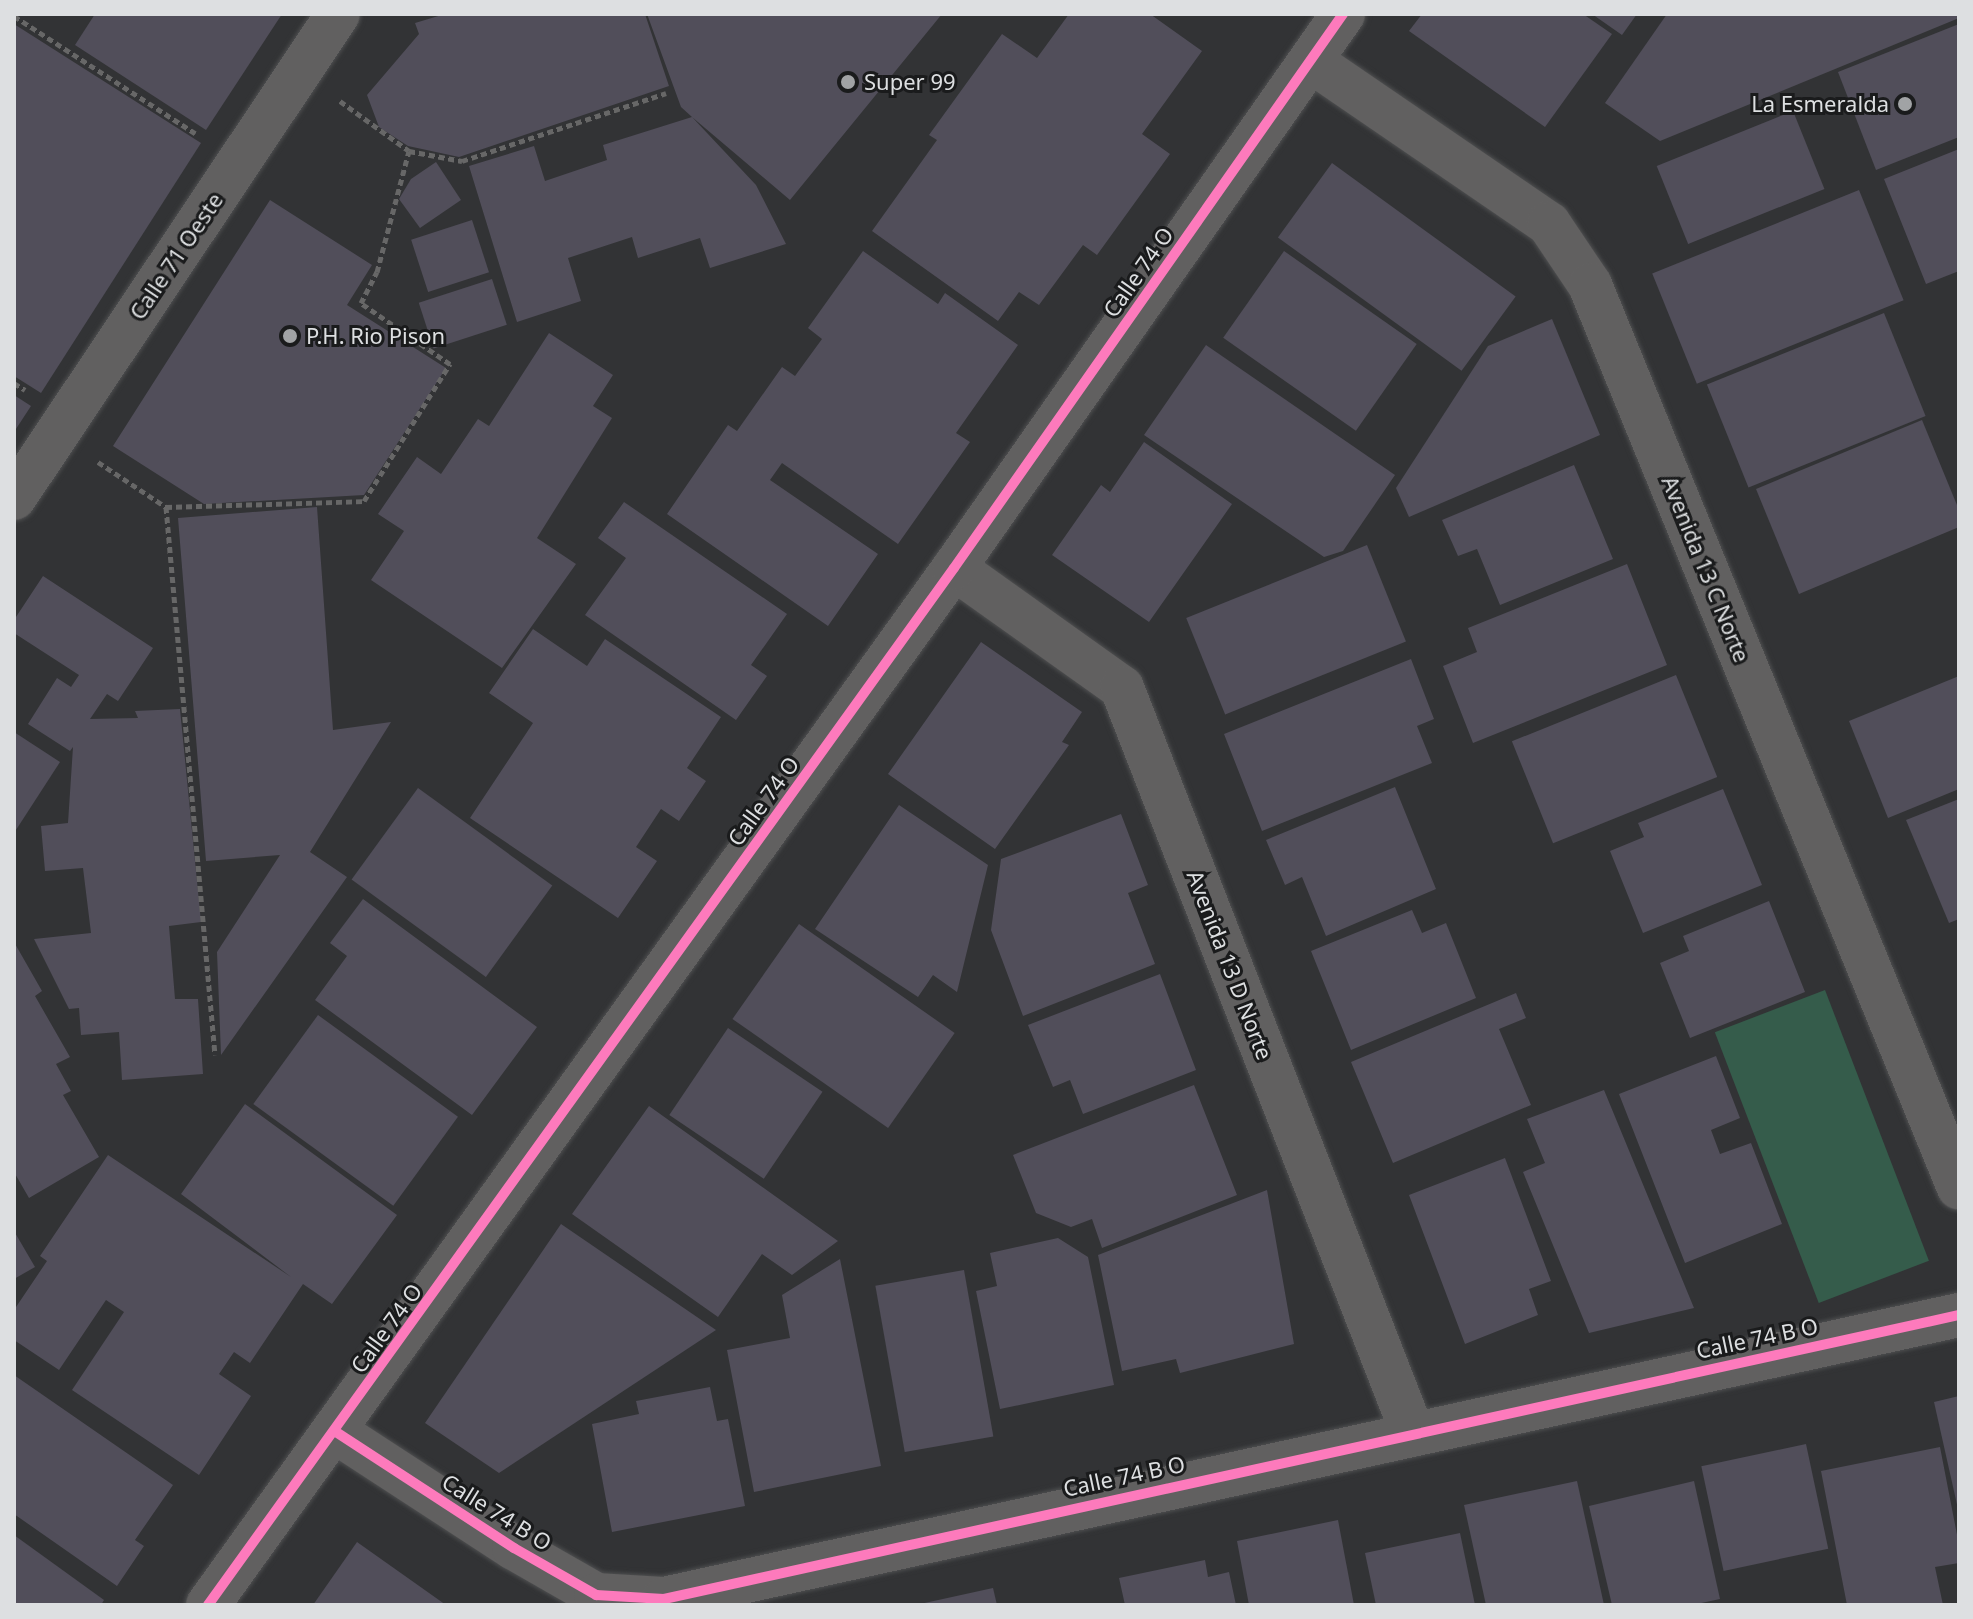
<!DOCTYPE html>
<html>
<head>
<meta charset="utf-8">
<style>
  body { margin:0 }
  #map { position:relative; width:1973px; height:1619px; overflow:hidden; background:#323335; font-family:"Noto Sans",sans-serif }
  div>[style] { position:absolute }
  .green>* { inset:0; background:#355c4b; transform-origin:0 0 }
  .building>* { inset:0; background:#514e5a; transform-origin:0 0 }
  .path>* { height:5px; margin-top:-2.5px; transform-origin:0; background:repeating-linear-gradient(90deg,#676767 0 6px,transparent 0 10px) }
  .roads { filter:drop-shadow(0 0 2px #4e4f50) drop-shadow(0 0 2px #4e4f50) }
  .minor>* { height:44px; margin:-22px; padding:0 22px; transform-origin:22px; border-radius:22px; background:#616060 }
  .cycleway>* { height:10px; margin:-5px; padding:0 5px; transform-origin:5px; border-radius:5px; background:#fd7abc }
  .dots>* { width:22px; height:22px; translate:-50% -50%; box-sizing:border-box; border:4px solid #1a1b1c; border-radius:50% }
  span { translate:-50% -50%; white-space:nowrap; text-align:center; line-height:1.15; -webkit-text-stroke:6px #1a1b1c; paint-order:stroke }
  .poi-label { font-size:22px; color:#dddfe1 }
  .left { translate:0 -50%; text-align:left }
  .right { translate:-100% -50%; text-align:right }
  .street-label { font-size:22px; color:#dddfe1 }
  .frame { position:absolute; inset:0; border:16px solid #dddfe1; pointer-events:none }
</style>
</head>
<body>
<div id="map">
  <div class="green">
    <i style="left:1825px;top:990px;width:290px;height:118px;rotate:69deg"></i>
  </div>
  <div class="building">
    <i style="clip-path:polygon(95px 14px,282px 14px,206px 130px,75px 45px)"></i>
    <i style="clip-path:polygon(445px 14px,645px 14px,669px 86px,459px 157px,408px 146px,379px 127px,367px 95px,419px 34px,415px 23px)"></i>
    <i style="clip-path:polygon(647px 14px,942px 14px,790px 200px,692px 117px,756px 185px,786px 244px,710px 268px,700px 238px,638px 258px,632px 237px,568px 258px,581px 301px,517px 322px,469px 166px,534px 146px,545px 181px,607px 160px,603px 145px,692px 117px,681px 107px)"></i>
    <i style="clip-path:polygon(1069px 14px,1150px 14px,1202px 51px,1142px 134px,1170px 154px,1097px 255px,1083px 245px,1039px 305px,1019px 292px,998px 321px,872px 231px,937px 140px,929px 135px,1002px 34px,1037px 58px)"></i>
    <i style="clip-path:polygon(1422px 14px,1583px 14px,1612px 34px,1545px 127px,1409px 31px)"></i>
    <i style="clip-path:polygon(1592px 14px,1637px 14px,1622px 35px)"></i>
    <i style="clip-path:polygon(1667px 14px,1959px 14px,1959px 18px,1660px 141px,1605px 103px)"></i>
    <i style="clip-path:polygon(14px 24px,201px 143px,41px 393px,14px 376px)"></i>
    <i style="clip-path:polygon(1959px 24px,1959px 137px,1876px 170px,1838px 72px)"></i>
    <i style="left:1793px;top:111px;width:84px;height:147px;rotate:68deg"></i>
    <i style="clip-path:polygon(1959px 149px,1959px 271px,1926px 284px,1884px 179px)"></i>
    <i style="clip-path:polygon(436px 162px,461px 200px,420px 228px,399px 199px,411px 179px)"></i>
    <i style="left:1332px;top:163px;width:227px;height:92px;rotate:36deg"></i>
    <i style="left:1859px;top:190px;width:119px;height:223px;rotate:68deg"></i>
    <i style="clip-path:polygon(270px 200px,372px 265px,347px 305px,446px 368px,364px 495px,204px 504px,113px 446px)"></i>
    <i style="left:472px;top:220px;width:55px;height:64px;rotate:72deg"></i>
    <i style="clip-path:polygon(863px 251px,938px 304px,945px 293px,1018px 345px,956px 433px,970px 442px,898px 544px,782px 463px,770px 480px,878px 554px,828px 626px,667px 514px,728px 425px,737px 431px,782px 367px,795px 376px,822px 339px,808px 328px)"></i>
    <i style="left:1284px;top:251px;width:162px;height:106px;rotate:35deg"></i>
    <i style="left:492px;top:279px;width:48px;height:77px;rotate:72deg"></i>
    <i style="left:1884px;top:313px;width:111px;height:191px;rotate:68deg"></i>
    <i style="clip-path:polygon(1552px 319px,1600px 435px,1409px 517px,1396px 488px,1488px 346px)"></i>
    <i style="clip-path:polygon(549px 333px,613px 375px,593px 406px,612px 418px,537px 538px,576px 564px,502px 668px,371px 580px,404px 531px,378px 514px,417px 457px,441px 474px,478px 419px,489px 426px)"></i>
    <i style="clip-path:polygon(1206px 345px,1395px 475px,1343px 551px,1324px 557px,1144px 435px)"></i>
    <i style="clip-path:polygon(14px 395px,31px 406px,14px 432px)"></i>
    <i style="clip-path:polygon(1922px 420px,1959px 510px,1959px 527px,1799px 594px,1756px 489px)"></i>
    <i style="clip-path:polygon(1144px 442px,1232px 504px,1149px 622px,1052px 555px,1101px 485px,1110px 492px)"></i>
    <i style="clip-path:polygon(1574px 465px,1613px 559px,1500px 605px,1477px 549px,1458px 556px,1442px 520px)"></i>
    <i style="clip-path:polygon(624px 502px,787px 614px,751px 665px,767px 676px,736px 720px,585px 615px,626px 558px,598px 538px)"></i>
    <i style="clip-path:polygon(317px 507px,333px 730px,391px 722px,310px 852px,347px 877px,221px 1055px,217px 952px,280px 855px,206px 861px,178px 518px)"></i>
    <i style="left:1367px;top:545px;width:104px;height:195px;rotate:68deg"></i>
    <i style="clip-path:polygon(1627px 564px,1667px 665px,1473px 743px,1443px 666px,1477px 652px,1468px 628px)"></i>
    <i style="clip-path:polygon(43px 576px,153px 648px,118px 701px,107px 694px,90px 719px,138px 718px,135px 711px,180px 709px,201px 922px,169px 926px,175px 999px,198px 999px,203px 1074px,122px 1080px,119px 1032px,81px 1035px,79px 1008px,69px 1009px,34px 939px,91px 933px,83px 868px,45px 871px,41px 826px,68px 823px,73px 747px,70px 751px,28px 724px,57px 678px,71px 687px,79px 675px,14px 633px,14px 620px)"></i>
    <i style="clip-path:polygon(533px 629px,587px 666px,605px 639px,721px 717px,687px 768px,706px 781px,679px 821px,661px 809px,636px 847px,657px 861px,618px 918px,470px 818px,533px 723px,489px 693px)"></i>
    <i style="clip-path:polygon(981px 642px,1082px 712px,1062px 742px,1069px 745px,995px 849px,888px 774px)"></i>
    <i style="clip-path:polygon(1411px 659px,1434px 719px,1417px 726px,1432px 763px,1262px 831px,1224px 734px)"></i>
    <i style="left:1676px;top:675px;width:110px;height:177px;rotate:68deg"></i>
    <i style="clip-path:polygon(1959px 676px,1959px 789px,1888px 818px,1849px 721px)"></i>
    <i style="clip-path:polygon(14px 732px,60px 762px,14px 833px)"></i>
    <i style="clip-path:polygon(1395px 787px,1436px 889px,1326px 936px,1302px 877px,1285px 885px,1266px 840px)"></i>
    <i style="left:418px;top:788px;width:166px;height:113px;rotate:36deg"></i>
    <i style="clip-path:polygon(1723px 789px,1762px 885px,1643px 933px,1610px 851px,1644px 837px,1638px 823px)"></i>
    <i style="clip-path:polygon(1959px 799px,1959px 919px,1949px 923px,1906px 820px)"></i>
    <i style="clip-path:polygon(899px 805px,988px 865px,957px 992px,933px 975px,918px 997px,815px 929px)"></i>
    <i style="clip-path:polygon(1121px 814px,1148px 885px,1128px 893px,1155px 964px,1023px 1016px,991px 930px,1001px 859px)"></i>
    <i style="clip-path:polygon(363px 899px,537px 1027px,472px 1115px,315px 1000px,347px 956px,330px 943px)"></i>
    <i style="clip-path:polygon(1769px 901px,1805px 992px,1690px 1038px,1660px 963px,1689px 951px,1683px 936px)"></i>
    <i style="clip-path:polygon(1412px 910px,1422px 933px,1446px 923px,1476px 998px,1351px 1050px,1311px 951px)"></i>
    <i style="left:799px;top:924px;width:190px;height:116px;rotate:35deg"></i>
    <i style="clip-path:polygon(14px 942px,42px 991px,35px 996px,70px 1057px,56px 1064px,71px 1091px,63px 1095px,99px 1157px,29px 1198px,14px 1172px)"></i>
    <i style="clip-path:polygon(1160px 974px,1196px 1070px,1083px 1114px,1070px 1080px,1053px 1087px,1028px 1025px)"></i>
    <i style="clip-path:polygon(1516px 993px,1526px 1018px,1499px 1029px,1531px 1105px,1393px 1163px,1351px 1062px)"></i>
    <i style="left:318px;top:1015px;width:173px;height:110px;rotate:36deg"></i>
    <i style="left:728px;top:1028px;width:114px;height:105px;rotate:34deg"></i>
    <i style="clip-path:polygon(1716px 1056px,1740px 1118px,1711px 1130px,1720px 1154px,1751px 1143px,1782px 1224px,1685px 1263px,1619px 1094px)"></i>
    <i style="clip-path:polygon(1194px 1085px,1237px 1195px,1102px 1248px,1092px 1219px,1071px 1227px,1036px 1213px,1013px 1155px)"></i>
    <i style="clip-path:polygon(1604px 1090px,1694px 1308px,1589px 1333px,1523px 1172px,1545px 1163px,1527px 1119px)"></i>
    <i style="clip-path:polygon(245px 1104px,397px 1215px,332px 1304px,303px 1284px,250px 1363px,234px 1352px,219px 1374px,251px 1396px,199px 1475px,72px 1390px,124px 1312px,106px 1300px,59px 1370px,14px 1340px,14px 1310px,47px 1261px,40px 1256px,108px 1155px,291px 1277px,181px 1194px)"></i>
    <i style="clip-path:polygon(649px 1106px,838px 1241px,792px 1275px,762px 1254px,718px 1317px,572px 1214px)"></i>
    <i style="clip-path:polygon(1505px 1158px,1551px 1281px,1529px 1289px,1538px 1315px,1465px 1344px,1409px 1195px)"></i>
    <i style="clip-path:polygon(1267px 1190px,1294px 1344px,1180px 1373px,1176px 1359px,1122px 1371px,1098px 1255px)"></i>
    <i style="clip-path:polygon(561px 1224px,716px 1330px,499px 1473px,425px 1423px)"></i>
    <i style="clip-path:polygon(14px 1231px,35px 1267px,14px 1279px)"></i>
    <i style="clip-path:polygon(1058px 1238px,1088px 1257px,1114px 1385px,1000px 1409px,976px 1291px,997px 1286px,990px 1253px)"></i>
    <i style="clip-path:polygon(840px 1259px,881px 1466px,754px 1492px,727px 1350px,790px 1338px,782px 1295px)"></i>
    <i style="left:964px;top:1270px;width:169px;height:90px;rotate:80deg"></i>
    <i style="clip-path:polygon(14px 1375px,173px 1485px,135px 1540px,144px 1546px,117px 1586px,14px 1514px)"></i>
    <i style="clip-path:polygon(710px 1387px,717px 1421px,728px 1419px,745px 1506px,612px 1532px,592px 1424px,639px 1414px,636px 1401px)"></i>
    <i style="clip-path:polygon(1959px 1396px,1959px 1509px,1958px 1509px,1934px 1402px)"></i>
    <i style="left:1806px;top:1444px;width:107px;height:107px;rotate:78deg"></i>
    <i style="clip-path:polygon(1940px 1447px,1959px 1545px,1959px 1563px,1935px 1567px,1943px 1605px,1847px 1605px,1821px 1471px)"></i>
    <i style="clip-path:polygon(1577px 1481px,1604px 1605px,1486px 1605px,1464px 1505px)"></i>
    <i style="clip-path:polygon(1694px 1481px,1720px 1599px,1692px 1605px,1612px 1605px,1589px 1506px)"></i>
    <i style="clip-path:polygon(1338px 1520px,1354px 1605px,1249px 1605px,1237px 1541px)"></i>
    <i style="clip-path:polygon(1460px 1533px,1475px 1605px,1376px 1605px,1365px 1553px)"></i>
    <i style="clip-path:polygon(14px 1535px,104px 1600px,101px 1605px,14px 1605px)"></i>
    <i style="clip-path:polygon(357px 1542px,446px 1605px,313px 1605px)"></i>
    <i style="clip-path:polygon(1205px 1560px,1208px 1577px,1229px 1572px,1236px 1605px,1125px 1605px,1119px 1578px)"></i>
    <i style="clip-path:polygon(993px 1588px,997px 1605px,920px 1605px,920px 1604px)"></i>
  </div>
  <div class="path">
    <i style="left:14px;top:16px;width:216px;rotate:32.9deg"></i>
    <i style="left:340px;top:101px;width:85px;rotate:35.9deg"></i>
    <i style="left:14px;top:383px;width:13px;rotate:32deg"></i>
    <i style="left:98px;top:462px;width:82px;rotate:33.5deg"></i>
    <i style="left:166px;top:507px;width:550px;rotate:84.89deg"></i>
    <i style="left:166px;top:507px;width:198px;rotate:-1.7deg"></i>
    <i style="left:364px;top:501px;width:162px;rotate:-57.9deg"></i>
    <i style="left:450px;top:364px;width:108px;rotate:-145.6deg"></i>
    <i style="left:361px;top:303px;width:35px;rotate:-63deg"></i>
    <i style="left:377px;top:272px;width:125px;rotate:-75.2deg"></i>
    <i style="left:409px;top:151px;width:54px;rotate:10.7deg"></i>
    <i style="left:462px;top:161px;width:215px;rotate:-18.4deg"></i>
  </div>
  <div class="roads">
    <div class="minor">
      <i style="left:1311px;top:61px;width:288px;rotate:34.4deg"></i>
      <i style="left:1549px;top:224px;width:73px;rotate:56.1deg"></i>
      <i style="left:1590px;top:285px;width:975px;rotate:67.77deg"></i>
      <i style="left:14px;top:498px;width:582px;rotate:-56.2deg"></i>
      <i style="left:954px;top:568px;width:206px;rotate:35.5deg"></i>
      <i style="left:1122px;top:688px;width:801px;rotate:68.69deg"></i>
      <i style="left:336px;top:1432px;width:212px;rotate:33.1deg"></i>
      <i style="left:514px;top:1548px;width:95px;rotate:29.8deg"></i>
      <i style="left:596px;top:1595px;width:68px;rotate:3.4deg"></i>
      <i style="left:664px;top:1599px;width:1326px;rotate:-12.37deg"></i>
      <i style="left:208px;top:1605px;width:1277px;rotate:-54.27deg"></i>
      <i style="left:954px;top:568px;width:677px;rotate:-54.92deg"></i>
    </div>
  </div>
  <div class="cycleway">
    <i style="left:336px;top:1432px;width:212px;rotate:33.1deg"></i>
    <i style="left:514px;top:1548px;width:95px;rotate:29.8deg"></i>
    <i style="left:596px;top:1595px;width:68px;rotate:3.4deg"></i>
    <i style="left:664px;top:1599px;width:1326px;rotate:-12.37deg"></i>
    <i style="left:208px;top:1605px;width:1277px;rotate:-54.27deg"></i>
    <i style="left:954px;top:568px;width:677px;rotate:-54.92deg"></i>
  </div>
  <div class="dots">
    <i style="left:848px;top:82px;background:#a1a3a5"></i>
    <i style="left:1905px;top:104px;background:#a1a3a5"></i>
    <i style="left:290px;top:336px;background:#a1a3a5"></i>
  </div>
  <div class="poi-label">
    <span class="left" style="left:864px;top:82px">Super 99</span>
    <span class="right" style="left:1889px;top:104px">La Esmeralda</span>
    <span class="left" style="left:306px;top:336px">P.H. Rio Pison</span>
  </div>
  <div class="street-label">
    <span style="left:176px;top:256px;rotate:-56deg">Calle 71 Oeste</span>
    <span style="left:1138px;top:272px;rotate:-55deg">Calle 74 O</span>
    <span style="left:1706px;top:569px;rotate:68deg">Avenida 13 C Norte</span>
    <span style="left:763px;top:801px;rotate:-54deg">Calle 74 O</span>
    <span style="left:1230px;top:965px;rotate:69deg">Avenida 13 D Norte</span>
    <span style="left:386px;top:1328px;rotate:-54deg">Calle 74 O</span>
    <span style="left:1757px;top:1338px;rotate:-12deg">Calle 74 B O</span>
    <span style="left:1124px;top:1476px;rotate:-12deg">Calle 74 B O</span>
    <span style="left:497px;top:1512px;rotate:32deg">Calle 74 B O</span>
  </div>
  <div class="frame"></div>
</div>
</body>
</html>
